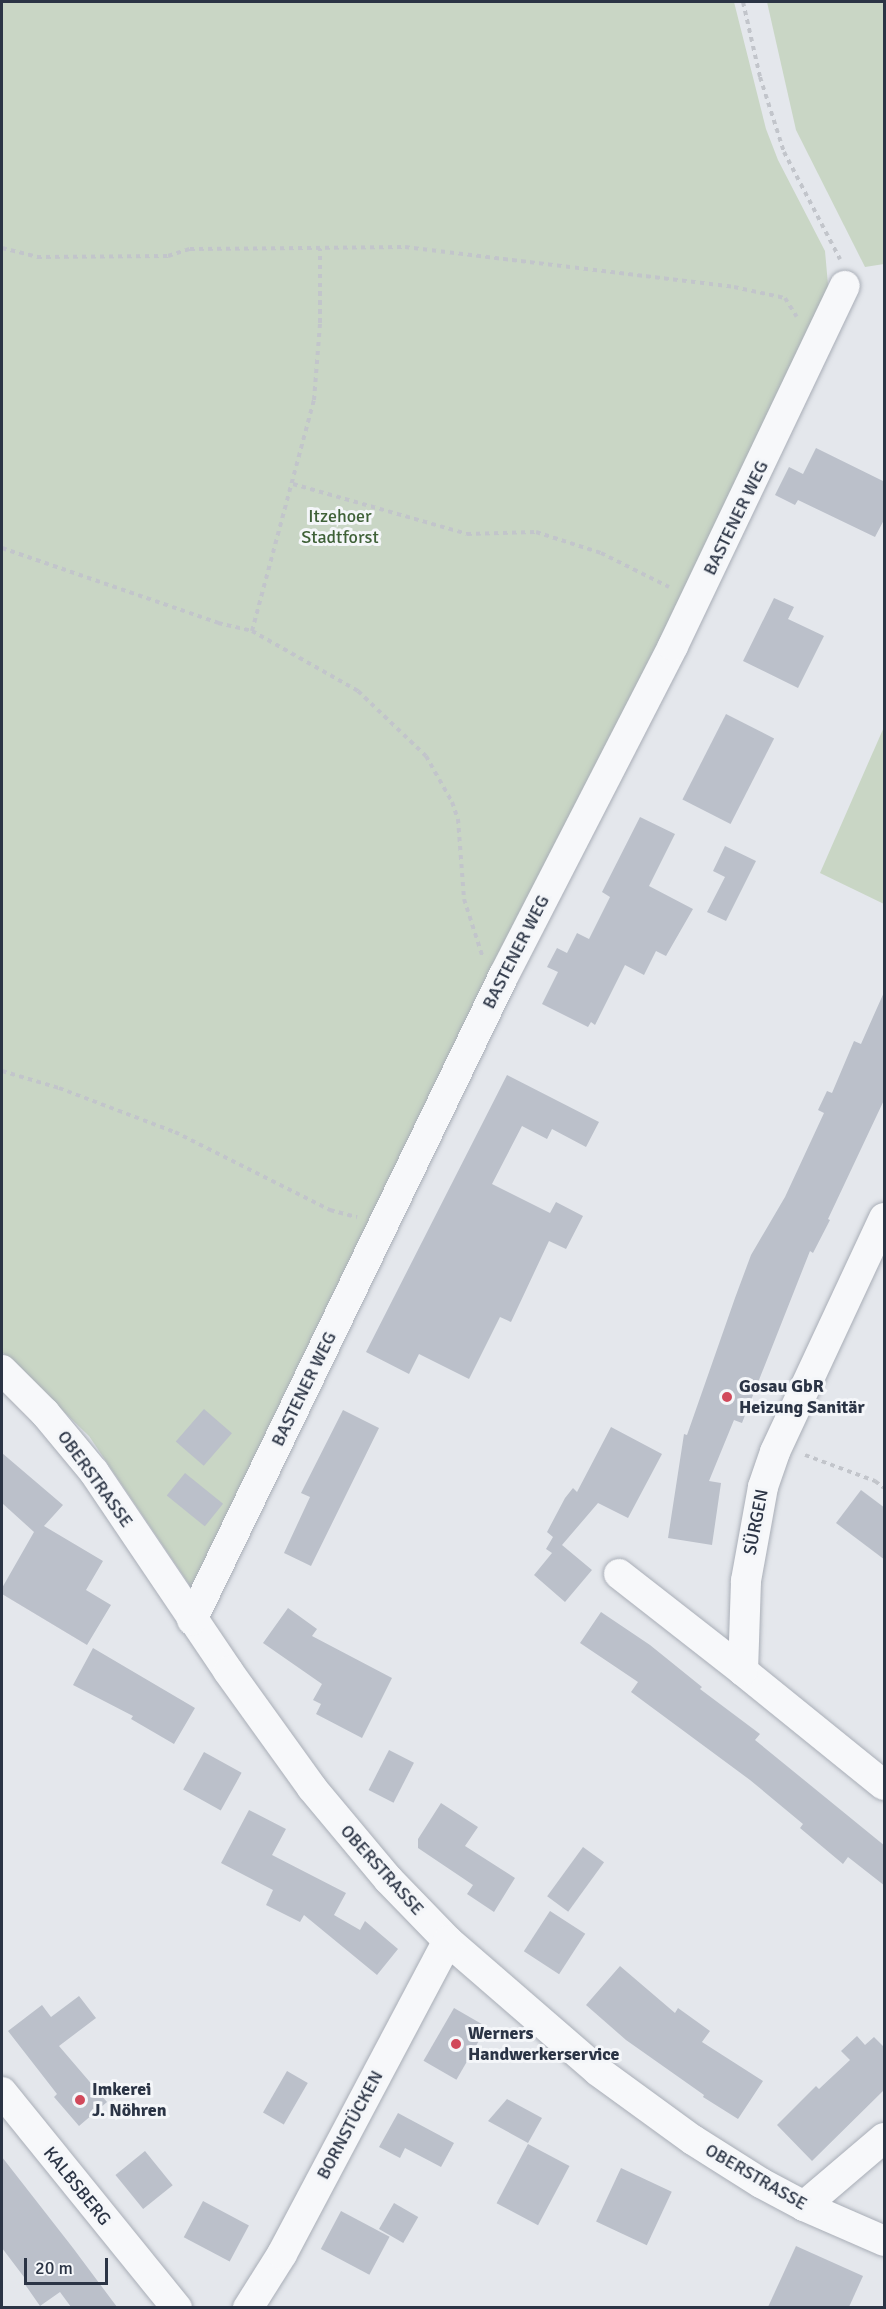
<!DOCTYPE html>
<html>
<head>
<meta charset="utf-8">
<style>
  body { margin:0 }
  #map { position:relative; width:886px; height:2309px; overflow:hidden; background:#e4e7ec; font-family:Signika,sans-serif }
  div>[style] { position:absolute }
  .green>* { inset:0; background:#c9d6c5 }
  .building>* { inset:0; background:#bbc0ca; transform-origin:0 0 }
  .path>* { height:4px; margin-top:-2px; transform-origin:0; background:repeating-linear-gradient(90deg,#c2c5cb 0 4.5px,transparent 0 9px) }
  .roads { filter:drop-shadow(0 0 2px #a9aeb7) drop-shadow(0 0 2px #a9aeb7) }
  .minor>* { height:30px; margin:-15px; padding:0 15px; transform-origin:15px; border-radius:15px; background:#f7f8fa }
  .dots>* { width:16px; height:16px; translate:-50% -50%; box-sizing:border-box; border:3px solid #f4f6f9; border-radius:50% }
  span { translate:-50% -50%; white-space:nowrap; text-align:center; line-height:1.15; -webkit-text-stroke:6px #f4f6f9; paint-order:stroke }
  .park-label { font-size:18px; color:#3f6138 }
  .street-label { font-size:18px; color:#2b3445 }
  .poi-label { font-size:18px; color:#2b3445; font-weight:700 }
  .left { translate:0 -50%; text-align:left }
  .frame { position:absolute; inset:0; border:3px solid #2b3445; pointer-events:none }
  .scale { position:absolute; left:24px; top:2258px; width:84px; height:27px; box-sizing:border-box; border:3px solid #2b3445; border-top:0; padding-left:8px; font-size:18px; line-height:21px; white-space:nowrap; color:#2b3445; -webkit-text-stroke:4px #f4f6f9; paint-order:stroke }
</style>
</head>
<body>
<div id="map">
  <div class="green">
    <i style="clip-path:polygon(2px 2px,734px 2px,766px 129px,778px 160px,825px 251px,829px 296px,567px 827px,199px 1599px,89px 1436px,2px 1352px)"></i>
    <i style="clip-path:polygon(767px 2px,884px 2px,884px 264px,865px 267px,796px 130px)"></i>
    <i style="clip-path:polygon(884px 727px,884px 904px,820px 873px)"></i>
  </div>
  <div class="building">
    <i style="clip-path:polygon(816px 448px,885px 482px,885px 518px,875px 537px,798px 500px,795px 505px,775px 495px,789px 467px,803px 474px)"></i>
    <i style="clip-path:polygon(774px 598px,794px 607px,788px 619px,824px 636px,798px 688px,743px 661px)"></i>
    <i style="left:726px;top:714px;width:54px;height:96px;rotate:27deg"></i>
    <i style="clip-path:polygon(640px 817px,675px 834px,649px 886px,693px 909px,666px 956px,656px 951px,644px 975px,625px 965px,595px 1025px,591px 1022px,588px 1027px,542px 1004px,558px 972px,547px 967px,557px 948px,567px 953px,577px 933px,589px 939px,610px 897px,602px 892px)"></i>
    <i style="clip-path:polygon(725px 846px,756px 861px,726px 921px,707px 912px,725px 877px,713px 871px)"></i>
    <i style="clip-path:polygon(885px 990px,885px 1098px,828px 1219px,830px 1220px,813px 1253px,810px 1251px,742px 1423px,734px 1420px,709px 1481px,721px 1483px,712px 1545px,668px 1538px,684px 1434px,687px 1435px,735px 1298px,751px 1255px,785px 1197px,824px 1113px,818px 1110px,827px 1091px,832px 1093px,854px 1041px,861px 1044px)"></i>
    <i style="clip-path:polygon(507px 1075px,599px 1122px,586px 1147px,552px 1129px,547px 1139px,522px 1126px,492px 1184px,550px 1213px,556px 1202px,583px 1216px,566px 1249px,549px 1241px,511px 1322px,500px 1317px,469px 1379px,419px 1354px,409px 1374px,366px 1352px)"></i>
    <i style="left:204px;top:1409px;width:37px;height:43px;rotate:41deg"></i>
    <i style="clip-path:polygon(343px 1410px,379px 1428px,311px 1566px,284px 1553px,310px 1497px,301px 1493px)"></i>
    <i style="clip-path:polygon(611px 1427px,662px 1454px,628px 1518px,598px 1503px,562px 1545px,592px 1570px,565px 1602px,534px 1575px,552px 1553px,546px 1549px,553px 1537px,547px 1532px,565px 1498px,573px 1488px,577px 1492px)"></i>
    <i style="clip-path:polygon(2px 1453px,63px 1505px,44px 1526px,103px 1561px,86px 1590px,111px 1605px,87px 1645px,2px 1594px,2px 1588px,34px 1532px,2px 1503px)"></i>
    <i style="left:185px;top:1473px;width:49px;height:29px;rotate:39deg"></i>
    <i style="clip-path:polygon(861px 1490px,885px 1508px,885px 1560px,836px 1523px)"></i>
    <i style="clip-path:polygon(288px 1608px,317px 1629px,312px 1636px,392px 1678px,362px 1738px,316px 1714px,321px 1704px,313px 1700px,322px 1684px,263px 1643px)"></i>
    <i style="clip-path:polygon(601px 1612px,650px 1645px,702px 1687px,700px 1689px,760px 1734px,755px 1740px,885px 1846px,885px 1886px,848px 1857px,843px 1864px,800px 1828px,803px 1824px,750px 1780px,631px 1692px,638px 1682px,580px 1643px)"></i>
    <i style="clip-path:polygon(93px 1648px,195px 1708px,174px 1744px,131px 1719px,133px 1716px,73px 1685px)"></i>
    <i style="left:389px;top:1750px;width:28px;height:45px;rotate:27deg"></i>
    <i style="left:204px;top:1752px;width:43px;height:43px;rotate:29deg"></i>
    <i style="clip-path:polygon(441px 1803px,478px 1827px,465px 1846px,515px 1878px,494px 1912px,467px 1894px,473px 1885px,418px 1848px,418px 1839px)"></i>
    <i style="clip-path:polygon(249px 1810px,286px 1829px,272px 1855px,346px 1893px,334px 1915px,360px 1930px,365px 1921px,398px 1949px,377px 1975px,304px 1915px,300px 1922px,266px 1905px,273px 1890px,221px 1863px)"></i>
    <i style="left:583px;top:1847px;width:26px;height:61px;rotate:36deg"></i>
    <i style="left:550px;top:1911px;width:42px;height:48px;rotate:33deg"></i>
    <i style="clip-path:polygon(620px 1966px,675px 2013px,678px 2008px,710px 2031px,702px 2042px,763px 2081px,738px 2119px,703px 2097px,704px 2095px,626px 2040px,586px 2005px)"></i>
    <i style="clip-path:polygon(79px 1996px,96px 2018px,59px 2046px,107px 2102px,79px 2126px,54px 2097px,57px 2094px,8px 2031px,42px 2005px,51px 2017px)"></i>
    <i style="left:454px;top:2008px;width:38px;height:61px;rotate:30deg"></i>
    <i style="clip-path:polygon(857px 2036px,865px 2045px,874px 2037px,885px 2048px,885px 2089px,812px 2161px,777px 2125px,816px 2086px,819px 2089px,850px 2060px,841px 2051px)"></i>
    <i style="left:287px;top:2071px;width:24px;height:48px;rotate:30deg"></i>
    <i style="clip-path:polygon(507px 2099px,542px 2118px,528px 2143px,488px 2121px)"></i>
    <i style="clip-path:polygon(398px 2113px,454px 2143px,441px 2167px,405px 2148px,400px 2158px,379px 2147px)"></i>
    <i style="left:528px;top:2144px;width:47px;height:67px;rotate:28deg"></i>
    <i style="left:145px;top:2151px;width:44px;height:38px;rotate:51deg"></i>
    <i style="clip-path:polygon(2px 2157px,73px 2248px,117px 2307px,71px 2307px,60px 2292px,40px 2306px,24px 2283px,27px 2281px,2px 2248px)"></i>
    <i style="left:621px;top:2168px;width:56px;height:59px;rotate:25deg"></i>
    <i style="left:203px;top:2201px;width:52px;height:41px;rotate:28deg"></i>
    <i style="left:394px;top:2203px;width:28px;height:30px;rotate:30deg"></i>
    <i style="left:341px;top:2211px;width:55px;height:43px;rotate:28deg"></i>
    <i style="clip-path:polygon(796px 2246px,863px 2276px,849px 2307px,768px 2307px)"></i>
  </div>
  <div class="path">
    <i style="left:743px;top:2px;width:77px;rotate:77.2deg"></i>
    <i style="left:760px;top:77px;width:79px;rotate:72.3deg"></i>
    <i style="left:784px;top:152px;width:121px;rotate:62.4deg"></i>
    <i style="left:2px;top:248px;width:36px;rotate:14deg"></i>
    <i style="left:37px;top:257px;width:131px;rotate:-0.4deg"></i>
    <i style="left:168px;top:256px;width:23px;rotate:-18deg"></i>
    <i style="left:190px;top:249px;width:215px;rotate:-0.5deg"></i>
    <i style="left:405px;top:247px;width:331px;rotate:6.9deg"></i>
    <i style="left:734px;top:287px;width:52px;rotate:12.2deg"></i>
    <i style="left:785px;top:298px;width:22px;rotate:58deg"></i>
    <i style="left:293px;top:484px;width:181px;rotate:16deg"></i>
    <i style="left:467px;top:534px;width:69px;rotate:-1.7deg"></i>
    <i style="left:536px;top:532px;width:68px;rotate:17.9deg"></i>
    <i style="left:601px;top:553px;width:76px;rotate:26.6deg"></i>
    <i style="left:2px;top:548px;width:229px;rotate:19.1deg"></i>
    <i style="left:218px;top:623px;width:35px;rotate:13deg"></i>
    <i style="left:252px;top:631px;width:122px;rotate:29.5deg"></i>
    <i style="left:358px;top:691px;width:94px;rotate:43.7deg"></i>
    <i style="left:426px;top:756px;width:53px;rotate:60.5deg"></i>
    <i style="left:452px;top:802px;width:18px;rotate:71deg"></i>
    <i style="left:458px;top:819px;width:80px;rotate:85.7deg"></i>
    <i style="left:464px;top:899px;width:59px;rotate:72.2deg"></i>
    <i style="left:252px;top:631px;width:239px;rotate:-75deg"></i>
    <i style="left:314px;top:400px;width:77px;rotate:-85.5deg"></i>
    <i style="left:320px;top:323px;width:74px;rotate:-90deg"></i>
    <i style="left:2px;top:1071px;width:59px;rotate:16.6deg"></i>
    <i style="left:59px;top:1088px;width:124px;rotate:20.8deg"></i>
    <i style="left:175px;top:1132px;width:174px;rotate:26.7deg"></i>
    <i style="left:330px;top:1210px;width:28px;rotate:15deg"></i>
    <i style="left:805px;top:1455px;width:75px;rotate:20.4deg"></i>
    <i style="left:875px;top:1481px;width:11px;rotate:38deg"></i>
  </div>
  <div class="roads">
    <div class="minor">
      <i style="left:884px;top:1218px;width:258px;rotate:115deg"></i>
      <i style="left:775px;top:1452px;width:37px;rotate:109deg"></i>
      <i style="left:763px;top:1487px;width:96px;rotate:100.3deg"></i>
      <i style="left:746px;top:1581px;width:90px;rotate:91.9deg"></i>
      <i style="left:743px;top:1671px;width:181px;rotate:39deg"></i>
      <i style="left:2px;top:1370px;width:61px;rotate:45deg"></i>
      <i style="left:45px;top:1413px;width:77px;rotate:50.3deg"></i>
      <i style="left:94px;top:1472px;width:240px;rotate:56deg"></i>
      <i style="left:228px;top:1671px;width:144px;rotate:54.3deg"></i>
      <i style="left:312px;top:1788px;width:119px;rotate:50.1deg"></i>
      <i style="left:388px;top:1879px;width:86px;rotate:45.9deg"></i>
      <i style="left:448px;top:1941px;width:198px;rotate:40.9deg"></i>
      <i style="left:598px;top:2071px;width:117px;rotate:36deg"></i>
      <i style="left:693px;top:2140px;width:80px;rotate:32.3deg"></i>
      <i style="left:761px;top:2183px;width:49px;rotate:28.1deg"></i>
      <i style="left:804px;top:2206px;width:87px;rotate:23.6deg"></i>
      <i style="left:619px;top:1574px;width:157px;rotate:38deg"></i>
      <i style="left:192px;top:1620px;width:716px;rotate:-64.19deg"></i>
      <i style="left:504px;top:975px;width:370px;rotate:-62.8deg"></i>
      <i style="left:673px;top:646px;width:399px;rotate:-64.5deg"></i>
      <i style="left:2px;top:2092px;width:278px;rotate:51deg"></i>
      <i style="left:804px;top:2206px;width:105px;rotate:-40.4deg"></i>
      <i style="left:248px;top:2308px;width:64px;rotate:-57.8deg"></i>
      <i style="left:282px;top:2254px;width:354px;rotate:-62.1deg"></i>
    </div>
  </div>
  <div class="dots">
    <i style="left:727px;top:1397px;background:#d1495b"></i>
    <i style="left:456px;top:2044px;background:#d1495b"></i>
    <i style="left:80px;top:2100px;background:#d1495b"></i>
  </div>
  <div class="park-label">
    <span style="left:340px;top:527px">Itzehoer<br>Stadtforst</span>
  </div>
  <div class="street-label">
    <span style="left:736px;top:518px;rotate:-64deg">BASTENER WEG</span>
    <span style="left:516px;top:952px;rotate:-63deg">BASTENER WEG</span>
    <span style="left:304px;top:1389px;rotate:-64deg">BASTENER WEG</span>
    <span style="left:95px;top:1479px;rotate:54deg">OBERSTRASSE</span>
    <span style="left:756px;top:1522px;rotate:-79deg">SÜRGEN</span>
    <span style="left:382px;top:1870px;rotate:48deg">OBERSTRASSE</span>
    <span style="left:350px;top:2125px;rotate:-62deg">BORNSTÜCKEN</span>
    <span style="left:756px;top:2177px;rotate:30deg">OBERSTRASSE</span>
    <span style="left:77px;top:2186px;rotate:51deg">KALBSBERG</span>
  </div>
  <div class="poi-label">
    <span class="left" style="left:739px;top:1397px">Gosau GbR<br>Heizung Sanitär</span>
    <span class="left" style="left:468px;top:2044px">Werners<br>Handwerkerservice</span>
    <span class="left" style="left:92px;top:2100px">Imkerei<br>J. Nöhren</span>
  </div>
  <div class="frame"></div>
  <div class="scale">20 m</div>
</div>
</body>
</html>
